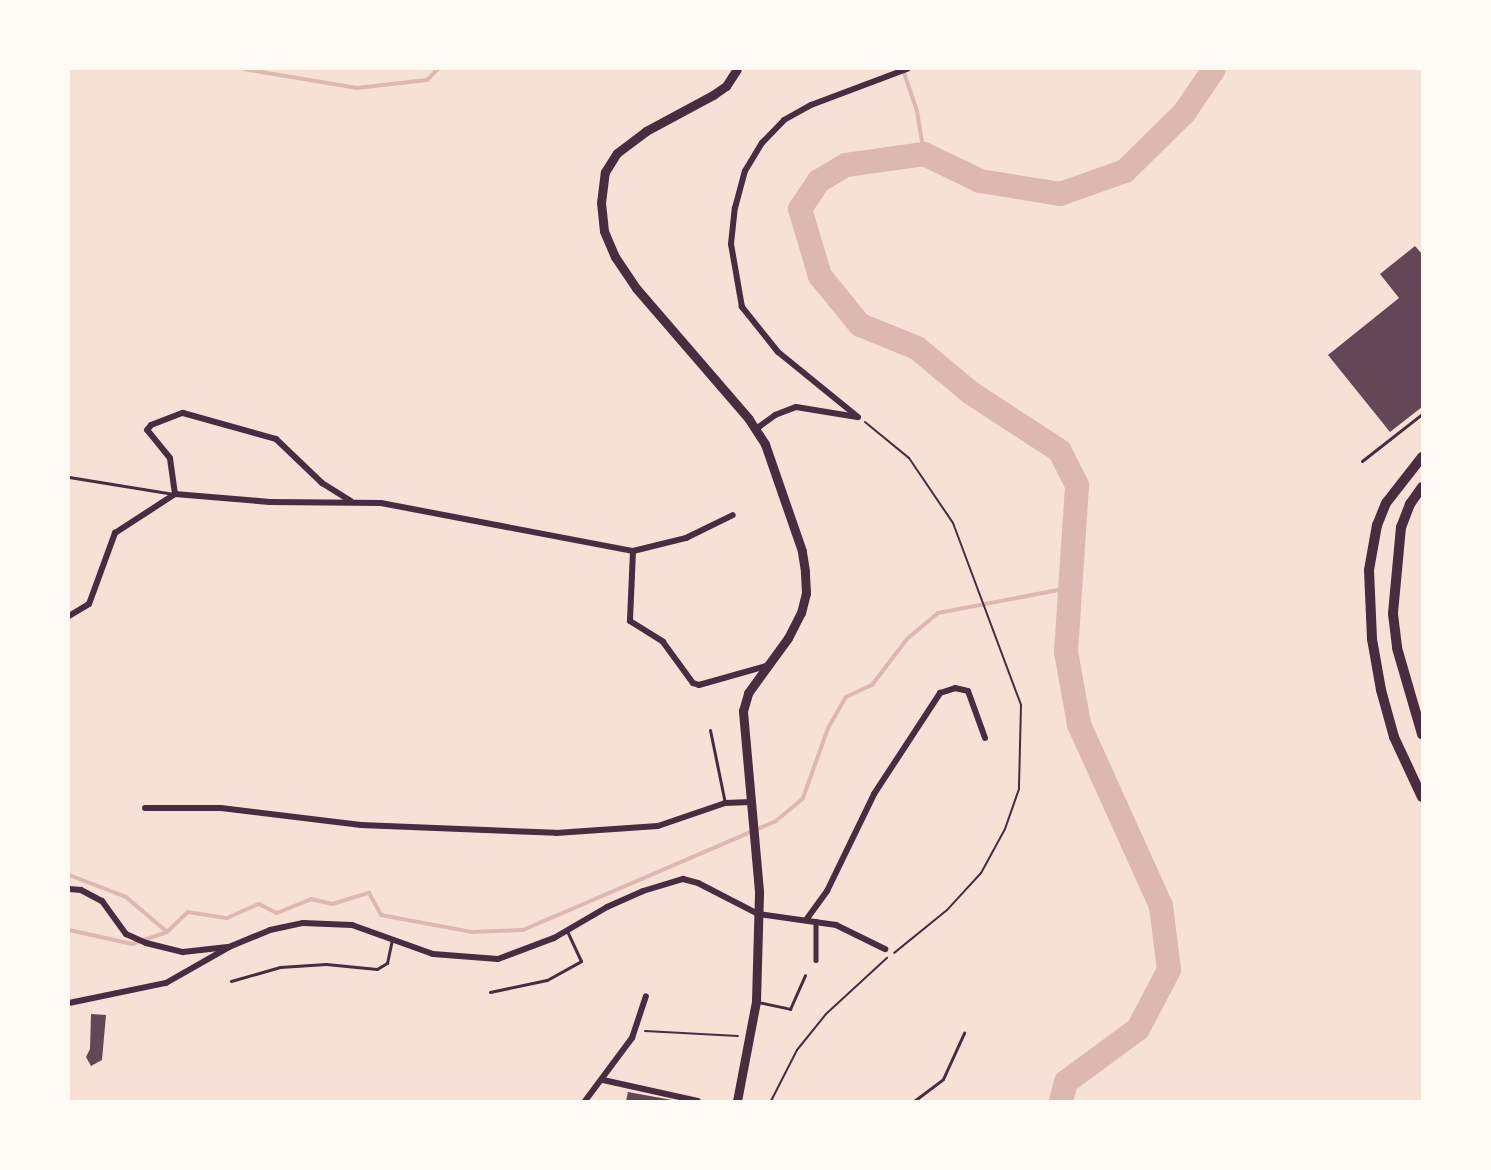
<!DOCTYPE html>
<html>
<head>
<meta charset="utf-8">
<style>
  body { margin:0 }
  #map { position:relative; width:1491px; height:1170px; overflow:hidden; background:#f7e1d7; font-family:"Exo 2",sans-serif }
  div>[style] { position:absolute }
  .stream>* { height:4px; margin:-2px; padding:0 2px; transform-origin:2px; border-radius:2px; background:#dcb8b0 }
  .river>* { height:24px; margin:-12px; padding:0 12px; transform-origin:12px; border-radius:12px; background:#dcb8b0 }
  .building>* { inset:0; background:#644757 }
  .path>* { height:2px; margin:-1px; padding:0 1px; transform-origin:1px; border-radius:1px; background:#4a2c40 }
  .service>* { height:3px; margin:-1.5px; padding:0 1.5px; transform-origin:1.5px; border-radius:1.5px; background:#4a2c40 }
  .pedestrian>* { height:4.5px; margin:-2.25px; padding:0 2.25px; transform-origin:2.25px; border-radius:2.25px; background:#4a2c40 }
  .minor>* { height:6px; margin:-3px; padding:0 3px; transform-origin:3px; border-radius:3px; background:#4a2c40 }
  .secondary>* { height:9px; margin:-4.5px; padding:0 4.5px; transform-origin:4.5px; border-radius:4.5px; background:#4a2c40 }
  .trunk>* { height:10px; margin:-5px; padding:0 5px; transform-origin:5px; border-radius:5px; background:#4a2c40 }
  span { translate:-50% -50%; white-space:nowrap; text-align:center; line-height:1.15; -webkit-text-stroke:6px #fffaf5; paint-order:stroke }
  .frame { position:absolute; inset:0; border:70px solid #fffaf5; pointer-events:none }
</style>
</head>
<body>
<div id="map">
  <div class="stream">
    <i style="left:244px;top:69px;width:115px;rotate:9.5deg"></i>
    <i style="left:357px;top:88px;width:70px;rotate:-6.5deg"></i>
    <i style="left:427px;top:80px;width:16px;rotate:-45deg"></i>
    <i style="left:903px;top:70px;width:43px;rotate:71.1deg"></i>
    <i style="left:917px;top:111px;width:44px;rotate:80.8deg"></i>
    <i style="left:69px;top:875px;width:61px;rotate:21.1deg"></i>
    <i style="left:126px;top:897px;width:54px;rotate:40.5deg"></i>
    <i style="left:167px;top:932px;width:29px;rotate:-44deg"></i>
    <i style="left:188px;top:912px;width:39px;rotate:9deg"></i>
    <i style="left:227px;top:918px;width:35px;rotate:-24deg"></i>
    <i style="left:259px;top:904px;width:20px;rotate:27deg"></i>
    <i style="left:277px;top:913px;width:37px;rotate:-22deg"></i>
    <i style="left:311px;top:899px;width:22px;rotate:13deg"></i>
    <i style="left:332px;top:904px;width:39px;rotate:-17deg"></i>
    <i style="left:369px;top:893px;width:25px;rotate:61deg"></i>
    <i style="left:381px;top:915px;width:93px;rotate:10.6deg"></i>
    <i style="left:472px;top:932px;width:51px;rotate:-2.2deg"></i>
    <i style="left:523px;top:930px;width:275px;rotate:-23.3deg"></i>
    <i style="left:776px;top:821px;width:35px;rotate:-40deg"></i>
    <i style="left:803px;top:798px;width:74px;rotate:-70.3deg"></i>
    <i style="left:828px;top:728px;width:36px;rotate:-60deg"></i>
    <i style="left:846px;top:697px;width:29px;rotate:-25deg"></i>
    <i style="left:872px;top:685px;width:58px;rotate:-52.7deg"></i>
    <i style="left:907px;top:639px;width:40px;rotate:-40deg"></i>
    <i style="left:938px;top:613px;width:133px;rotate:-10.8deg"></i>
    <i style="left:69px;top:930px;width:65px;rotate:12.5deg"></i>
    <i style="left:132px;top:944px;width:36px;rotate:-19deg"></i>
  </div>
  <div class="river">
    <i style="left:1061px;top:1101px;width:20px;rotate:-75deg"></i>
    <i style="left:1066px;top:1082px;width:89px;rotate:-36.4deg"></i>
    <i style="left:1138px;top:1029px;width:67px;rotate:-62.3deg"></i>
    <i style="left:1169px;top:970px;width:64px;rotate:-97.1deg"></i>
    <i style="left:1161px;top:906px;width:200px;rotate:-114.3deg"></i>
    <i style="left:1079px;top:724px;width:73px;rotate:-100.2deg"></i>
    <i style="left:1066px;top:652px;width:167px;rotate:-86.2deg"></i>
    <i style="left:1077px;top:485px;width:38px;rotate:-117deg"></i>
    <i style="left:1060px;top:451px;width:106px;rotate:-146.9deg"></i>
    <i style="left:971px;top:393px;width:70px;rotate:-140.2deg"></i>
    <i style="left:917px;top:348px;width:61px;rotate:-158deg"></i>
    <i style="left:860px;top:325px;width:63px;rotate:-129.2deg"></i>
    <i style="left:820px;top:276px;width:70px;rotate:-106.6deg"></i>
    <i style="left:800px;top:209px;width:34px;rotate:-56deg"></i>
    <i style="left:819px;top:181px;width:31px;rotate:-31deg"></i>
    <i style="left:846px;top:165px;width:79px;rotate:-8deg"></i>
    <i style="left:924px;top:154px;width:62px;rotate:25.7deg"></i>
    <i style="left:980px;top:181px;width:81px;rotate:9.2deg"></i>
    <i style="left:1060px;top:194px;width:69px;rotate:-19.5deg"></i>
    <i style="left:1125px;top:171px;width:83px;rotate:-44.5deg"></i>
    <i style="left:1184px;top:113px;width:53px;rotate:-55.7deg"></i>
  </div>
  <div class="building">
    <i style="clip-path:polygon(1415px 246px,1422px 254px,1422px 407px,1390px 432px,1328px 355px,1399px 298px,1380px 274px)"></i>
    <i style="clip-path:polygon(91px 1014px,106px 1015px,102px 1060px,91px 1066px,86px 1057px,90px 1049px)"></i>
    <i style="clip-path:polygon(628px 1092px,672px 1100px,672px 1101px,626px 1101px)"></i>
  </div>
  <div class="path">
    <i style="left:865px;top:422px;width:57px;rotate:39.3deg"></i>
    <i style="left:909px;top:458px;width:78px;rotate:55.9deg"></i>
    <i style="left:953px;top:523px;width:194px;rotate:69.5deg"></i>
    <i style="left:1021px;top:705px;width:84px;rotate:91.4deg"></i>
    <i style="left:1019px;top:789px;width:42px;rotate:109.3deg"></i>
    <i style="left:1005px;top:829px;width:50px;rotate:118.6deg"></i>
    <i style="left:981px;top:873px;width:50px;rotate:132.6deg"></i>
    <i style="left:947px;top:910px;width:68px;rotate:140.9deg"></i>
    <i style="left:645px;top:1031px;width:93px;rotate:3.1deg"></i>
    <i style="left:771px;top:1101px;width:57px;rotate:-63deg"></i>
    <i style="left:797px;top:1050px;width:46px;rotate:-51.1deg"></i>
    <i style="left:826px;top:1014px;width:83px;rotate:-42.6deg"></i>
  </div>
  <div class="service">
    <i style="left:1362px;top:461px;width:76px;rotate:-38.1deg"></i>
    <i style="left:69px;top:477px;width:106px;rotate:9.2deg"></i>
    <i style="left:710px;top:730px;width:75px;rotate:78.4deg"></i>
    <i style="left:231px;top:981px;width:51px;rotate:-15.9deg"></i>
    <i style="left:280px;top:967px;width:46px;rotate:-3.7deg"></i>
    <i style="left:326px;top:964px;width:51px;rotate:5.6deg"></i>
    <i style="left:377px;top:969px;width:12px;rotate:-31deg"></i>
    <i style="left:387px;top:963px;width:25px;rotate:-78deg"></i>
    <i style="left:490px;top:992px;width:58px;rotate:-11.9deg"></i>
    <i style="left:547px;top:980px;width:39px;rotate:-29deg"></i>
    <i style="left:581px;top:961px;width:33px;rotate:-115deg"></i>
    <i style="left:758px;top:1002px;width:33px;rotate:12deg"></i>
    <i style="left:790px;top:1009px;width:37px;rotate:-66deg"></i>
    <i style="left:914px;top:1101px;width:36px;rotate:-37deg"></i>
    <i style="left:943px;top:1079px;width:51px;rotate:-65.5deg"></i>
  </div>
  <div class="pedestrian">
    <i style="left:816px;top:921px;width:39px;rotate:90deg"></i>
  </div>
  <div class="minor">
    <i style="left:858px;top:417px;width:103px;rotate:-140.9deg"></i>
    <i style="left:778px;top:352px;width:58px;rotate:-128.7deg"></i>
    <i style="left:742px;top:307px;width:64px;rotate:-99.9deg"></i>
    <i style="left:731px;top:244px;width:36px;rotate:-84deg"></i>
    <i style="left:735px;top:208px;width:38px;rotate:-75deg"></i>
    <i style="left:745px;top:171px;width:33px;rotate:-59deg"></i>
    <i style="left:762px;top:143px;width:32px;rotate:-46deg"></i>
    <i style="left:784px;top:120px;width:31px;rotate:-29deg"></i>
    <i style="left:811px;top:105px;width:103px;rotate:-20.6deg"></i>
    <i style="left:756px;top:429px;width:24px;rotate:-36deg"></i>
    <i style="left:775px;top:415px;width:22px;rotate:-21deg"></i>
    <i style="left:796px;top:407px;width:62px;rotate:9.3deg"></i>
    <i style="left:175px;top:494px;width:95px;rotate:4.8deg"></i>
    <i style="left:270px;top:502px;width:111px;rotate:0.5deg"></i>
    <i style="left:381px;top:503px;width:257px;rotate:10.8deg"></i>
    <i style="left:633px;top:551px;width:70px;rotate:92.5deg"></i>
    <i style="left:630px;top:621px;width:39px;rotate:32deg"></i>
    <i style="left:663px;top:642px;width:51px;rotate:53.8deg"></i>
    <i style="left:693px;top:683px;width:6px;rotate:18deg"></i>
    <i style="left:699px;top:685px;width:70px;rotate:-15.8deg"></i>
    <i style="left:175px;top:494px;width:36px;rotate:-98deg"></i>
    <i style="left:170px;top:458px;width:36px;rotate:-129deg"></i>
    <i style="left:147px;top:430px;width:6px;rotate:-51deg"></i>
    <i style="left:151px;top:425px;width:34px;rotate:-21deg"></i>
    <i style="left:183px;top:413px;width:97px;rotate:15.6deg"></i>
    <i style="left:276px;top:439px;width:64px;rotate:43.7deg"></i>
    <i style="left:322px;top:483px;width:34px;rotate:32deg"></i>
    <i style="left:633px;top:551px;width:55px;rotate:-13.8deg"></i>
    <i style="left:686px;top:538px;width:52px;rotate:-26.1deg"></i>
    <i style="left:69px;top:616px;width:23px;rotate:-31deg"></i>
    <i style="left:89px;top:604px;width:76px;rotate:-69.9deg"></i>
    <i style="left:115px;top:533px;width:72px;rotate:-33deg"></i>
    <i style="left:145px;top:808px;width:76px"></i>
    <i style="left:221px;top:808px;width:141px;rotate:6.9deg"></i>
    <i style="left:361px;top:825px;width:195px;rotate:2.3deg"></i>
    <i style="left:556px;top:833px;width:102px;rotate:-3.9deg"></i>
    <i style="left:658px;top:826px;width:71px;rotate:-18.9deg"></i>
    <i style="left:725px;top:803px;width:26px;rotate:-2deg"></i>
    <i style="left:69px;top:889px;width:12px;rotate:5deg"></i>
    <i style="left:81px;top:890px;width:24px;rotate:28deg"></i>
    <i style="left:102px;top:901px;width:41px;rotate:54deg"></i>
    <i style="left:126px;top:934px;width:22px;rotate:24deg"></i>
    <i style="left:146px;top:943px;width:38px;rotate:14deg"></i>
    <i style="left:183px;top:952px;width:45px;rotate:-6.3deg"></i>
    <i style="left:806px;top:920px;width:36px;rotate:-54deg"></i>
    <i style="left:827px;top:891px;width:108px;rotate:-64.1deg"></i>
    <i style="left:874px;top:794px;width:121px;rotate:-56.8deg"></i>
    <i style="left:940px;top:693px;width:16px;rotate:-18deg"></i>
    <i style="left:955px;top:688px;width:13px;rotate:13deg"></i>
    <i style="left:968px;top:691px;width:50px;rotate:70.1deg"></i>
    <i style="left:69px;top:1003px;width:99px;rotate:-11.7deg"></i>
    <i style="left:166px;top:983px;width:73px;rotate:-29.7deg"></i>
    <i style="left:229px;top:947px;width:44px;rotate:-22.5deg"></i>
    <i style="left:270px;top:930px;width:34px;rotate:-12deg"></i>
    <i style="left:303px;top:923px;width:49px;rotate:2.3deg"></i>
    <i style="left:352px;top:925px;width:86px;rotate:19.7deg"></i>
    <i style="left:433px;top:954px;width:65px;rotate:4.4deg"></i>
    <i style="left:498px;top:959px;width:60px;rotate:-20.6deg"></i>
    <i style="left:554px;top:938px;width:61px;rotate:-30.3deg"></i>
    <i style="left:607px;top:907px;width:39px;rotate:-24deg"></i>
    <i style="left:643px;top:891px;width:42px;rotate:-16.7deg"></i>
    <i style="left:683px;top:879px;width:16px;rotate:15deg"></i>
    <i style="left:698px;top:883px;width:68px;rotate:27.3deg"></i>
    <i style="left:758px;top:914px;width:79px;rotate:8deg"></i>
    <i style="left:836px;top:925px;width:55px;rotate:26.1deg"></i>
    <i style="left:603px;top:1080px;width:97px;rotate:12.5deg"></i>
    <i style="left:585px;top:1101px;width:79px;rotate:-53.3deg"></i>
    <i style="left:632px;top:1038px;width:44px;rotate:-71.6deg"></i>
  </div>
  <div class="secondary">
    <i style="left:737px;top:1101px;width:102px;rotate:-79.2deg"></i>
    <i style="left:756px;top:1001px;width:110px;rotate:-88.4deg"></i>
    <i style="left:759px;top:891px;width:181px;rotate:-95.1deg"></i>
    <i style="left:743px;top:711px;width:19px;rotate:-74deg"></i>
    <i style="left:748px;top:693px;width:68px;rotate:-54deg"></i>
    <i style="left:788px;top:638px;width:28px;rotate:-63deg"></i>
    <i style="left:801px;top:613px;width:21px;rotate:-76deg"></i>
    <i style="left:806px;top:593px;width:22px;rotate:-93deg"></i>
    <i style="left:805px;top:571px;width:20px;rotate:-99deg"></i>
    <i style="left:802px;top:551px;width:113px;rotate:-109.1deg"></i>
    <i style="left:765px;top:444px;width:30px;rotate:-123deg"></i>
    <i style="left:749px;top:419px;width:173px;rotate:-130.8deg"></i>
    <i style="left:636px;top:288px;width:37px;rotate:-124deg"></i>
    <i style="left:615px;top:257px;width:28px;rotate:-113deg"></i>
    <i style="left:604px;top:231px;width:28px;rotate:-96deg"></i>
    <i style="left:601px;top:203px;width:31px;rotate:-83deg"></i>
    <i style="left:605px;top:172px;width:22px;rotate:-58deg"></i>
    <i style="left:617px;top:153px;width:36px;rotate:-37deg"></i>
    <i style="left:646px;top:131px;width:76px;rotate:-28.2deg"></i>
    <i style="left:713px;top:95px;width:16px;rotate:-35deg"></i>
    <i style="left:726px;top:86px;width:20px;rotate:-57deg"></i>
  </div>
  <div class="trunk">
    <i style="left:1422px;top:457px;width:58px;rotate:128deg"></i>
    <i style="left:1386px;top:503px;width:24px;rotate:112deg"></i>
    <i style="left:1377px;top:525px;width:46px;rotate:100.1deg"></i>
    <i style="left:1369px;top:570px;width:69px;rotate:87.5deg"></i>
    <i style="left:1372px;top:639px;width:52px;rotate:80deg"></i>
    <i style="left:1381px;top:690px;width:49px;rotate:74.5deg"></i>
    <i style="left:1394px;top:737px;width:66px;rotate:65deg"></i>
    <i style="left:1422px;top:487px;width:21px;rotate:125deg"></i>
    <i style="left:1410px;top:504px;width:25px;rotate:111deg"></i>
    <i style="left:1401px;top:527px;width:87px;rotate:95.3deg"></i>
    <i style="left:1393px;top:614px;width:34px;rotate:83deg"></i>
    <i style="left:1397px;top:648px;width:90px;rotate:73.8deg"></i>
  </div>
  <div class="frame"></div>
</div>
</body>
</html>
